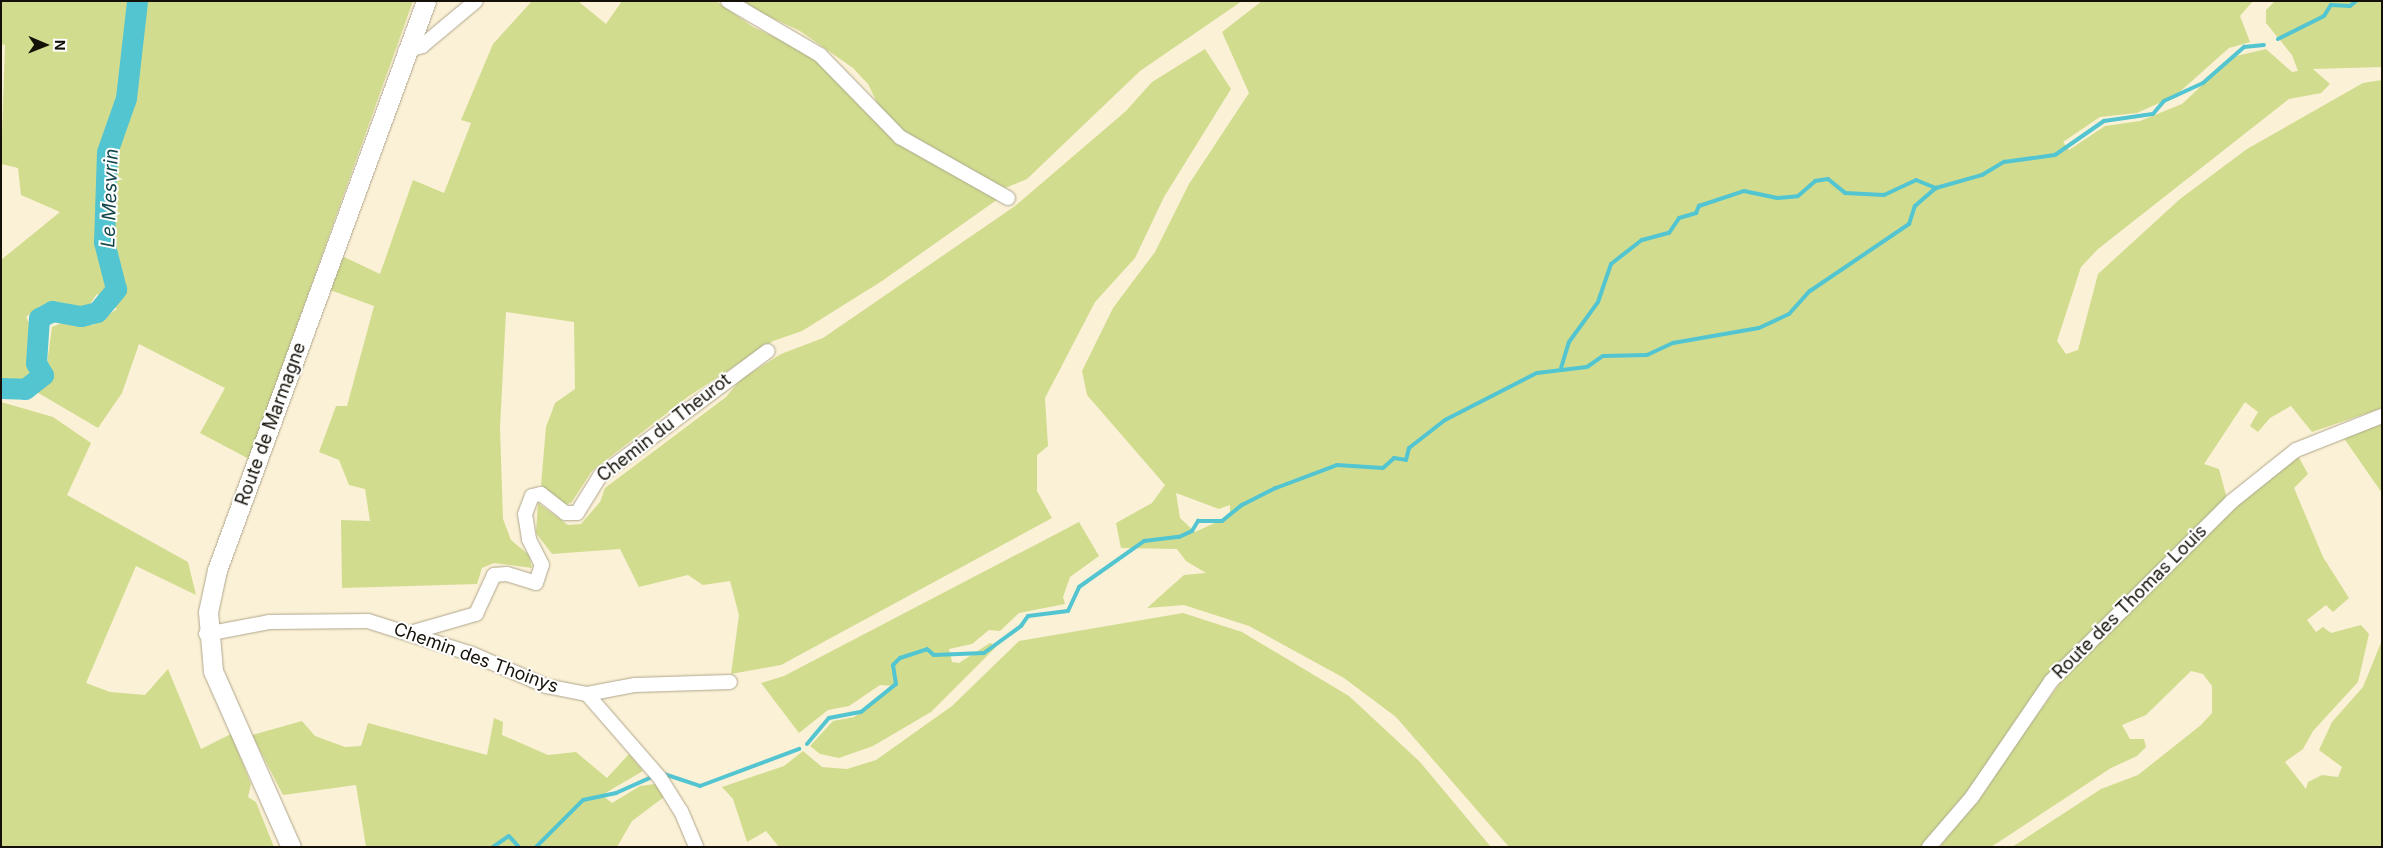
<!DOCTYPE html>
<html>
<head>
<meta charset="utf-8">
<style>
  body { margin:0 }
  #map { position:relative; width:2383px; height:848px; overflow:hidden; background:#fbf1d6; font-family:Inter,sans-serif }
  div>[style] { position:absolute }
  .green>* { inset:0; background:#d1dc8f }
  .stream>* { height:4px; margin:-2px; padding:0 2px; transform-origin:2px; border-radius:2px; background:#53c5d1 }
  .river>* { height:21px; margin:-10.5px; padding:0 10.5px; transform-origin:10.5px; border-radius:10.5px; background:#53c5d1 }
  .roads { filter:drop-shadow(0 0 1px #afa68d) drop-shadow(0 0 1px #afa68d) }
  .minor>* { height:14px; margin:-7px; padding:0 7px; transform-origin:7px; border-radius:7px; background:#fff }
  .secondary>* { height:19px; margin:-9.5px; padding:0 9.5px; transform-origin:9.5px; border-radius:9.5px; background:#fff }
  span { translate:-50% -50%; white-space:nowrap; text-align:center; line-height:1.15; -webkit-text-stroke:4px #fff; paint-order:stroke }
  .street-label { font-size:18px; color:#151108 }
  .water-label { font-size:19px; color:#13464b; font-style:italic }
  .frame { position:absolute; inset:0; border:2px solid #151108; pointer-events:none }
  .north { position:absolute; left:20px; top:20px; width:50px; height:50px; -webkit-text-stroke:4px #fff; paint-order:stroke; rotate:91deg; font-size:14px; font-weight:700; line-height:20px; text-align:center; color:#151108 }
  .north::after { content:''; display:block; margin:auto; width:18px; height:22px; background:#151108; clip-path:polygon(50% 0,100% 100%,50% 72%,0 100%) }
</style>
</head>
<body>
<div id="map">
  <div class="green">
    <i style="clip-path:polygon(evenodd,1px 1px,131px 1px,128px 49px,133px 90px,145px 1px,413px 1px,249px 459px,200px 433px,225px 388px,139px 344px,122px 393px,98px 428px,35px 391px,22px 396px,1px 389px,1px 260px,60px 212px,21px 195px,18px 168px,1px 164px,5px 45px,1px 44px,1px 1px,97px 294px,117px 309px,93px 325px,64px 322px,52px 327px,44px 385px,35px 391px,34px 332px,26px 317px,40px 306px,56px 302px,87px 308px,97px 294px)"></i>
    <i style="clip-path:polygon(532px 1px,578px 1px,606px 24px,622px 1px,716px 1px,753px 27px,807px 52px,893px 137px,998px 199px,882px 281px,802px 331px,773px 341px,689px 396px,592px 471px,571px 503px,562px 505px,541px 485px,546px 427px,555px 403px,575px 389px,574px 322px,506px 312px,500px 428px,503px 519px,511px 540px,529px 555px,532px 568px,494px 563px,482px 568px,477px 584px,342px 588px,341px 520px,370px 521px,365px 489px,349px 485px,339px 460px,319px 452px,336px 406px,347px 406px,374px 306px,330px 290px,342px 256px,380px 274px,413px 180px,444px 193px,471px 123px,461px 120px,493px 44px)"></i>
    <i style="clip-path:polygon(736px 1px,1242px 1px,1140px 71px,1027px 179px,1005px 188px,900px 131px,883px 115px,868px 84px,853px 68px,800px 31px)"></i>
    <i style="clip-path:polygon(evenodd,1262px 1px,2253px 1px,2240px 16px,2250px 42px,2229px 48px,2175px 96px,2137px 113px,2100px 117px,2063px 142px,2069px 150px,2105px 126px,2140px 121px,2182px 104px,2232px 57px,2266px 49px,2292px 72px,2298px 71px,2292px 55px,2266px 23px,2266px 10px,2275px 1px,2382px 1px,2382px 67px,2313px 69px,2330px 84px,2321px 93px,2289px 99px,2098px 249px,2081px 267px,2057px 341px,2066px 354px,2078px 350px,2098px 274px,2180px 199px,2247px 149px,2363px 83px,2382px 80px,2382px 408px,2312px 432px,2291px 406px,2270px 418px,2258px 432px,2250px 426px,2258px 412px,2245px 402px,2204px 464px,2219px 469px,2227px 499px,2056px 668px,1955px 810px,1922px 847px,1509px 847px,1396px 717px,1344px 678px,1249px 626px,1184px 605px,1147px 608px,1184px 575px,1206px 573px,1186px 561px,1177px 549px,1121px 548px,1116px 523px,1152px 503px,1165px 485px,1087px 395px,1082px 371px,1113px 308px,1155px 252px,1189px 184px,1249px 93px,1222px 32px,1262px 1px,1176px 493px,1219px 509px,1230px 505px,1230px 516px,1195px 532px,1180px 518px,1176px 493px)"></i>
    <i style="clip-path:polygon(1205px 49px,1231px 89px,1164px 197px,1135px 258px,1095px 302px,1045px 398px,1048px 446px,1037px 455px,1037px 491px,1052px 518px,781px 665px,731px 674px,739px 615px,730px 581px,703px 585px,688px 575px,639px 587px,620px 549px,552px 554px,536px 533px,538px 503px,568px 525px,581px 524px,600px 502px,605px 488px,726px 397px,741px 379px,781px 354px,823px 338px,1015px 206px,1126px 111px,1152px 82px)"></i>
    <i style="clip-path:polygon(1px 402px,53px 417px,91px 443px,67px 495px,188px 562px,196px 595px,136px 566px,86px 683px,110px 692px,145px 695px,168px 669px,201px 749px,231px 734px,251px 784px,248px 797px,256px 802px,274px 847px,1px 847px)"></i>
    <i style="clip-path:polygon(2382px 424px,2382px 493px,2343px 437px)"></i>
    <i style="clip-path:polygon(2298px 456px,2308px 474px,2294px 488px,2323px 557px,2349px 598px,2333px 612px,2326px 605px,2307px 620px,2316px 632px,2323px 627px,2331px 633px,2361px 625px,2369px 634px,2358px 682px,2313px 731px,2303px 749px,2285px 762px,2306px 789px,2308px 782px,2322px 775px,2338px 777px,2342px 767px,2319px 750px,2332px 722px,2363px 687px,2382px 640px,2382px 847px,2012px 847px,2101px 789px,2138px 775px,2201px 725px,2212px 713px,2212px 686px,2203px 674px,2191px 671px,2146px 715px,2122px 725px,2130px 739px,2144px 739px,2146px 747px,2137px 756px,2111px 768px,1991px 847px,1940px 847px,2066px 675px,2231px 509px)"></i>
    <i style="clip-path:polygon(1079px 522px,1099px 556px,1070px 577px,1063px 597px,1065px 604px,1019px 613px,1000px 631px,989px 630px,972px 644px,949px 649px,952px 662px,959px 663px,990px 643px,997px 646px,931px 712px,873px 746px,839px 758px,820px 754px,810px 746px,833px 721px,854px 717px,894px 686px,880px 685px,849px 706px,828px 710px,799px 733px,761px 683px,784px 676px)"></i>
    <i style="clip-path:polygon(1183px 613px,1242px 632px,1349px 696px,1420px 762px,1491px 847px,779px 847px,766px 831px,747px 842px,733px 799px,722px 787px,784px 766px,803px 751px,822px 767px,847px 769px,876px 760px,952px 706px,1019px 641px)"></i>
    <i style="clip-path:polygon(494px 718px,503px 722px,502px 735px,548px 755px,576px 752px,607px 778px,629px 754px,643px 771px,602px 795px,612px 803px,640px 786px,655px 784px,664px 797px,632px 821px,617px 847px,366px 847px,356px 785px,283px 795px,252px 735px,302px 721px,315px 736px,345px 747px,361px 746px,368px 723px,487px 755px)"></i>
  </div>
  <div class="stream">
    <i style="left:2278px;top:39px;width:51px;rotate:-26.6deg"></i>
    <i style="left:2324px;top:16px;width:13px;rotate:-58deg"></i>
    <i style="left:2331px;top:5px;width:19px;rotate:3deg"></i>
    <i style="left:2350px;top:6px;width:8px;rotate:-40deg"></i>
    <i style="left:1561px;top:368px;width:27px;rotate:-73deg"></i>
    <i style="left:1569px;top:342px;width:49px;rotate:-54.1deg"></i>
    <i style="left:1598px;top:302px;width:40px;rotate:-71.1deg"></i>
    <i style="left:1611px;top:264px;width:39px;rotate:-38deg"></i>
    <i style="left:1642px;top:240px;width:28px;rotate:-15deg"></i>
    <i style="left:1669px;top:233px;width:18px;rotate:-56deg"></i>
    <i style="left:1679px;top:218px;width:18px;rotate:-16deg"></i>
    <i style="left:1696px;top:213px;width:8px;rotate:-67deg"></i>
    <i style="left:1699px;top:206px;width:47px;rotate:-18.4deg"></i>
    <i style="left:1744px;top:191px;width:34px;rotate:12deg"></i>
    <i style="left:1777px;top:198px;width:21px;rotate:-5deg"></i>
    <i style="left:1798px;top:196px;width:23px;rotate:-41deg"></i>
    <i style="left:1815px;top:181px;width:13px;rotate:-9deg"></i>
    <i style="left:1828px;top:179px;width:22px;rotate:39deg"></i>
    <i style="left:1845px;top:193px;width:39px;rotate:3deg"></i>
    <i style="left:1884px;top:195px;width:35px;rotate:-25deg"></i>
    <i style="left:1916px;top:180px;width:22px;rotate:22deg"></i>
    <i style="left:1px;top:390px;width:3px;rotate:-18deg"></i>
    <i style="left:807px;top:744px;width:34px;rotate:-50deg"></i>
    <i style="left:829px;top:718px;width:33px;rotate:-11deg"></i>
    <i style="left:861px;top:712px;width:45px;rotate:-38.7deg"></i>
    <i style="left:896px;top:684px;width:19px;rotate:-99deg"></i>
    <i style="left:893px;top:665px;width:10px;rotate:-45deg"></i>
    <i style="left:900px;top:658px;width:28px;rotate:-18deg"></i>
    <i style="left:927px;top:649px;width:9px;rotate:41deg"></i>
    <i style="left:934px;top:655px;width:50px;rotate:-2.3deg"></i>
    <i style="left:984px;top:653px;width:46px;rotate:-36.1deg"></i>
    <i style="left:1021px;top:626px;width:12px;rotate:-55deg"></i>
    <i style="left:1028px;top:616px;width:40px;rotate:-7.1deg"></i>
    <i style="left:1068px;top:611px;width:26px;rotate:-65deg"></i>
    <i style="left:1079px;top:587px;width:80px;rotate:-35.3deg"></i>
    <i style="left:1144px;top:541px;width:35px;rotate:-7deg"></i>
    <i style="left:1179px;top:537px;width:14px;rotate:-25deg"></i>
    <i style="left:1192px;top:531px;width:12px;rotate:-59deg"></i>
    <i style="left:1198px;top:521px;width:24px"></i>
    <i style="left:1222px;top:521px;width:26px;rotate:-39deg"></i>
    <i style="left:1242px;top:505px;width:38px;rotate:-27deg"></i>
    <i style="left:1276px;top:488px;width:65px;rotate:-20.7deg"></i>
    <i style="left:1337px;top:465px;width:46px;rotate:3.7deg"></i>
    <i style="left:1383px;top:468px;width:15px;rotate:-42deg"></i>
    <i style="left:1394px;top:458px;width:12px;rotate:9deg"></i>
    <i style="left:1406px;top:460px;width:12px;rotate:-76deg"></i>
    <i style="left:1409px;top:448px;width:46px;rotate:-37.9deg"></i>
    <i style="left:1445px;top:420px;width:103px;rotate:-27.1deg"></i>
    <i style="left:1537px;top:373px;width:50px;rotate:-6.8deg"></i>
    <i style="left:1587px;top:367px;width:19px;rotate:-35deg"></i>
    <i style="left:1603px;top:356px;width:44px;rotate:-1.3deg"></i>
    <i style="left:1647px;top:355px;width:29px;rotate:-25deg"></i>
    <i style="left:1673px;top:343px;width:87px;rotate:-9.9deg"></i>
    <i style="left:1759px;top:328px;width:33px;rotate:-25deg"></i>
    <i style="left:1789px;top:314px;width:31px;rotate:-48deg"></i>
    <i style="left:1810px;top:291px;width:120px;rotate:-34.1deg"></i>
    <i style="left:1909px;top:224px;width:19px;rotate:-72deg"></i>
    <i style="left:1915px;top:206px;width:28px;rotate:-41deg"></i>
    <i style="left:1936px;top:188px;width:48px;rotate:-15.8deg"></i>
    <i style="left:1982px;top:175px;width:26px;rotate:-31deg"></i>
    <i style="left:2004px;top:162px;width:51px;rotate:-7.8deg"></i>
    <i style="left:2055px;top:155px;width:60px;rotate:-34.8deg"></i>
    <i style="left:2104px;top:121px;width:49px;rotate:-8.1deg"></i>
    <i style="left:2153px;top:114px;width:17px;rotate:-50deg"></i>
    <i style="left:2164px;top:101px;width:43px;rotate:-24.8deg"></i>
    <i style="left:2203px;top:83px;width:55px;rotate:-41.3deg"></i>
    <i style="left:2244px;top:47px;width:20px;rotate:-6deg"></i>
    <i style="left:661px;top:773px;width:41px;rotate:18.4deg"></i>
    <i style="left:700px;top:786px;width:106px;rotate:-20.5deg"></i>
    <i style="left:493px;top:847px;width:19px;rotate:-35deg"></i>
    <i style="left:509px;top:836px;width:15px;rotate:48deg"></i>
    <i style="left:536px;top:847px;width:66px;rotate:-45deg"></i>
    <i style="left:583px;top:800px;width:34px;rotate:-12deg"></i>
    <i style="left:616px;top:793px;width:42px;rotate:-24.1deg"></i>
  </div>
  <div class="river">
    <i style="left:1px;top:388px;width:24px;rotate:2deg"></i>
    <i style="left:25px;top:389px;width:23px;rotate:-38deg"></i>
    <i style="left:43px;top:375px;width:14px;rotate:-120deg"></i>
    <i style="left:36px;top:363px;width:45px;rotate:-86.2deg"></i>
    <i style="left:39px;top:318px;width:15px;rotate:-28deg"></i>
    <i style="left:52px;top:311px;width:29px;rotate:10deg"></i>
    <i style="left:81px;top:316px;width:16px;rotate:-14deg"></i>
    <i style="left:97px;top:312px;width:30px;rotate:-50deg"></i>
    <i style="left:116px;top:289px;width:49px;rotate:-104.3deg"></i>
    <i style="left:104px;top:242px;width:90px;rotate:-88.1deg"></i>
    <i style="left:107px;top:152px;width:57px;rotate:-70.6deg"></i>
    <i style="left:126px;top:98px;width:98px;rotate:-83.5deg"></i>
  </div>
  <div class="roads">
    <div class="minor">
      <i style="left:728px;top:1px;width:107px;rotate:30.4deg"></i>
      <i style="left:820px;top:55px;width:115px;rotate:45.7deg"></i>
      <i style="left:900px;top:137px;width:124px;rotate:29.5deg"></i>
      <i style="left:405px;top:51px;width:18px;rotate:-16deg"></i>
      <i style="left:422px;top:46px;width:70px;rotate:-39.8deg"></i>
      <i style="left:410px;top:633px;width:69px;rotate:-16.1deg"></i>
      <i style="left:476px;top:614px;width:43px;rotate:-65.2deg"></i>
      <i style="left:494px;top:575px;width:13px;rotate:-4deg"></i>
      <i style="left:507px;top:574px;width:30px;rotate:17deg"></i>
      <i style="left:536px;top:583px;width:19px;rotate:-72deg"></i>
      <i style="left:542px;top:565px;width:29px;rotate:-117deg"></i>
      <i style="left:529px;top:539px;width:25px;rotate:-99deg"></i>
      <i style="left:525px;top:514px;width:19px;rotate:-69deg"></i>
      <i style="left:532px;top:496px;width:9px;rotate:-13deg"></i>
      <i style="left:541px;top:494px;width:31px;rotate:38deg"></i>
      <i style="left:565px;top:513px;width:12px"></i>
      <i style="left:577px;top:513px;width:44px;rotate:-58.1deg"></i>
      <i style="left:600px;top:476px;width:209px;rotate:-36.7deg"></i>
      <i style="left:206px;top:634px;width:64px;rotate:-10.8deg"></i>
      <i style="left:269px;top:622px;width:99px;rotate:-0.6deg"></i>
      <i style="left:368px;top:621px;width:109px;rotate:17.6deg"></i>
      <i style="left:472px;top:654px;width:81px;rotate:23.4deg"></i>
      <i style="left:546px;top:686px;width:42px;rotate:11deg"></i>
      <i style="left:587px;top:694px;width:111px;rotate:49deg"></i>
      <i style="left:660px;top:778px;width:39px;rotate:58deg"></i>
      <i style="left:681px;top:811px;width:39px;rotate:67deg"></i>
      <i style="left:587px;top:694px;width:49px;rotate:-10.6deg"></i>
      <i style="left:635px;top:685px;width:95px;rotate:-1.8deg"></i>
      <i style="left:1929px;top:847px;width:66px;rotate:-49.3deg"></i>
      <i style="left:1972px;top:797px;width:140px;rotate:-55.7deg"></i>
      <i style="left:2051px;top:681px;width:254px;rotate:-44.8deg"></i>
      <i style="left:2231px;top:502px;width:83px;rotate:-38.7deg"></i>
      <i style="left:2296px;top:450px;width:92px;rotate:-21.6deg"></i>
    </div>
    <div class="secondary">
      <i style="left:291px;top:847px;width:193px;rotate:-113.9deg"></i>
      <i style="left:213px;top:671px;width:59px;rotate:-94.8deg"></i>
      <i style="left:208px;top:612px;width:43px;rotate:-77.9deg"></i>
      <i style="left:217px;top:570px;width:606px;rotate:-69.83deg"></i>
    </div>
  </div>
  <div class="street-label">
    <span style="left:271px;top:424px;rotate:-70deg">Route de Marmagne</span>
    <span style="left:664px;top:428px;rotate:-38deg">Chemin du Theurot</span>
    <span style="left:2130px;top:602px;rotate:-45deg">Route des Thomas Louis</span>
    <span style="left:476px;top:658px;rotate:20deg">Chemin des Thoinys</span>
  </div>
  <div class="water-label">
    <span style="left:110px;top:198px;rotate:-88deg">Le Mesvrin</span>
  </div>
  <div class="frame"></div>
  <div class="north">N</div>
</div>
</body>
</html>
